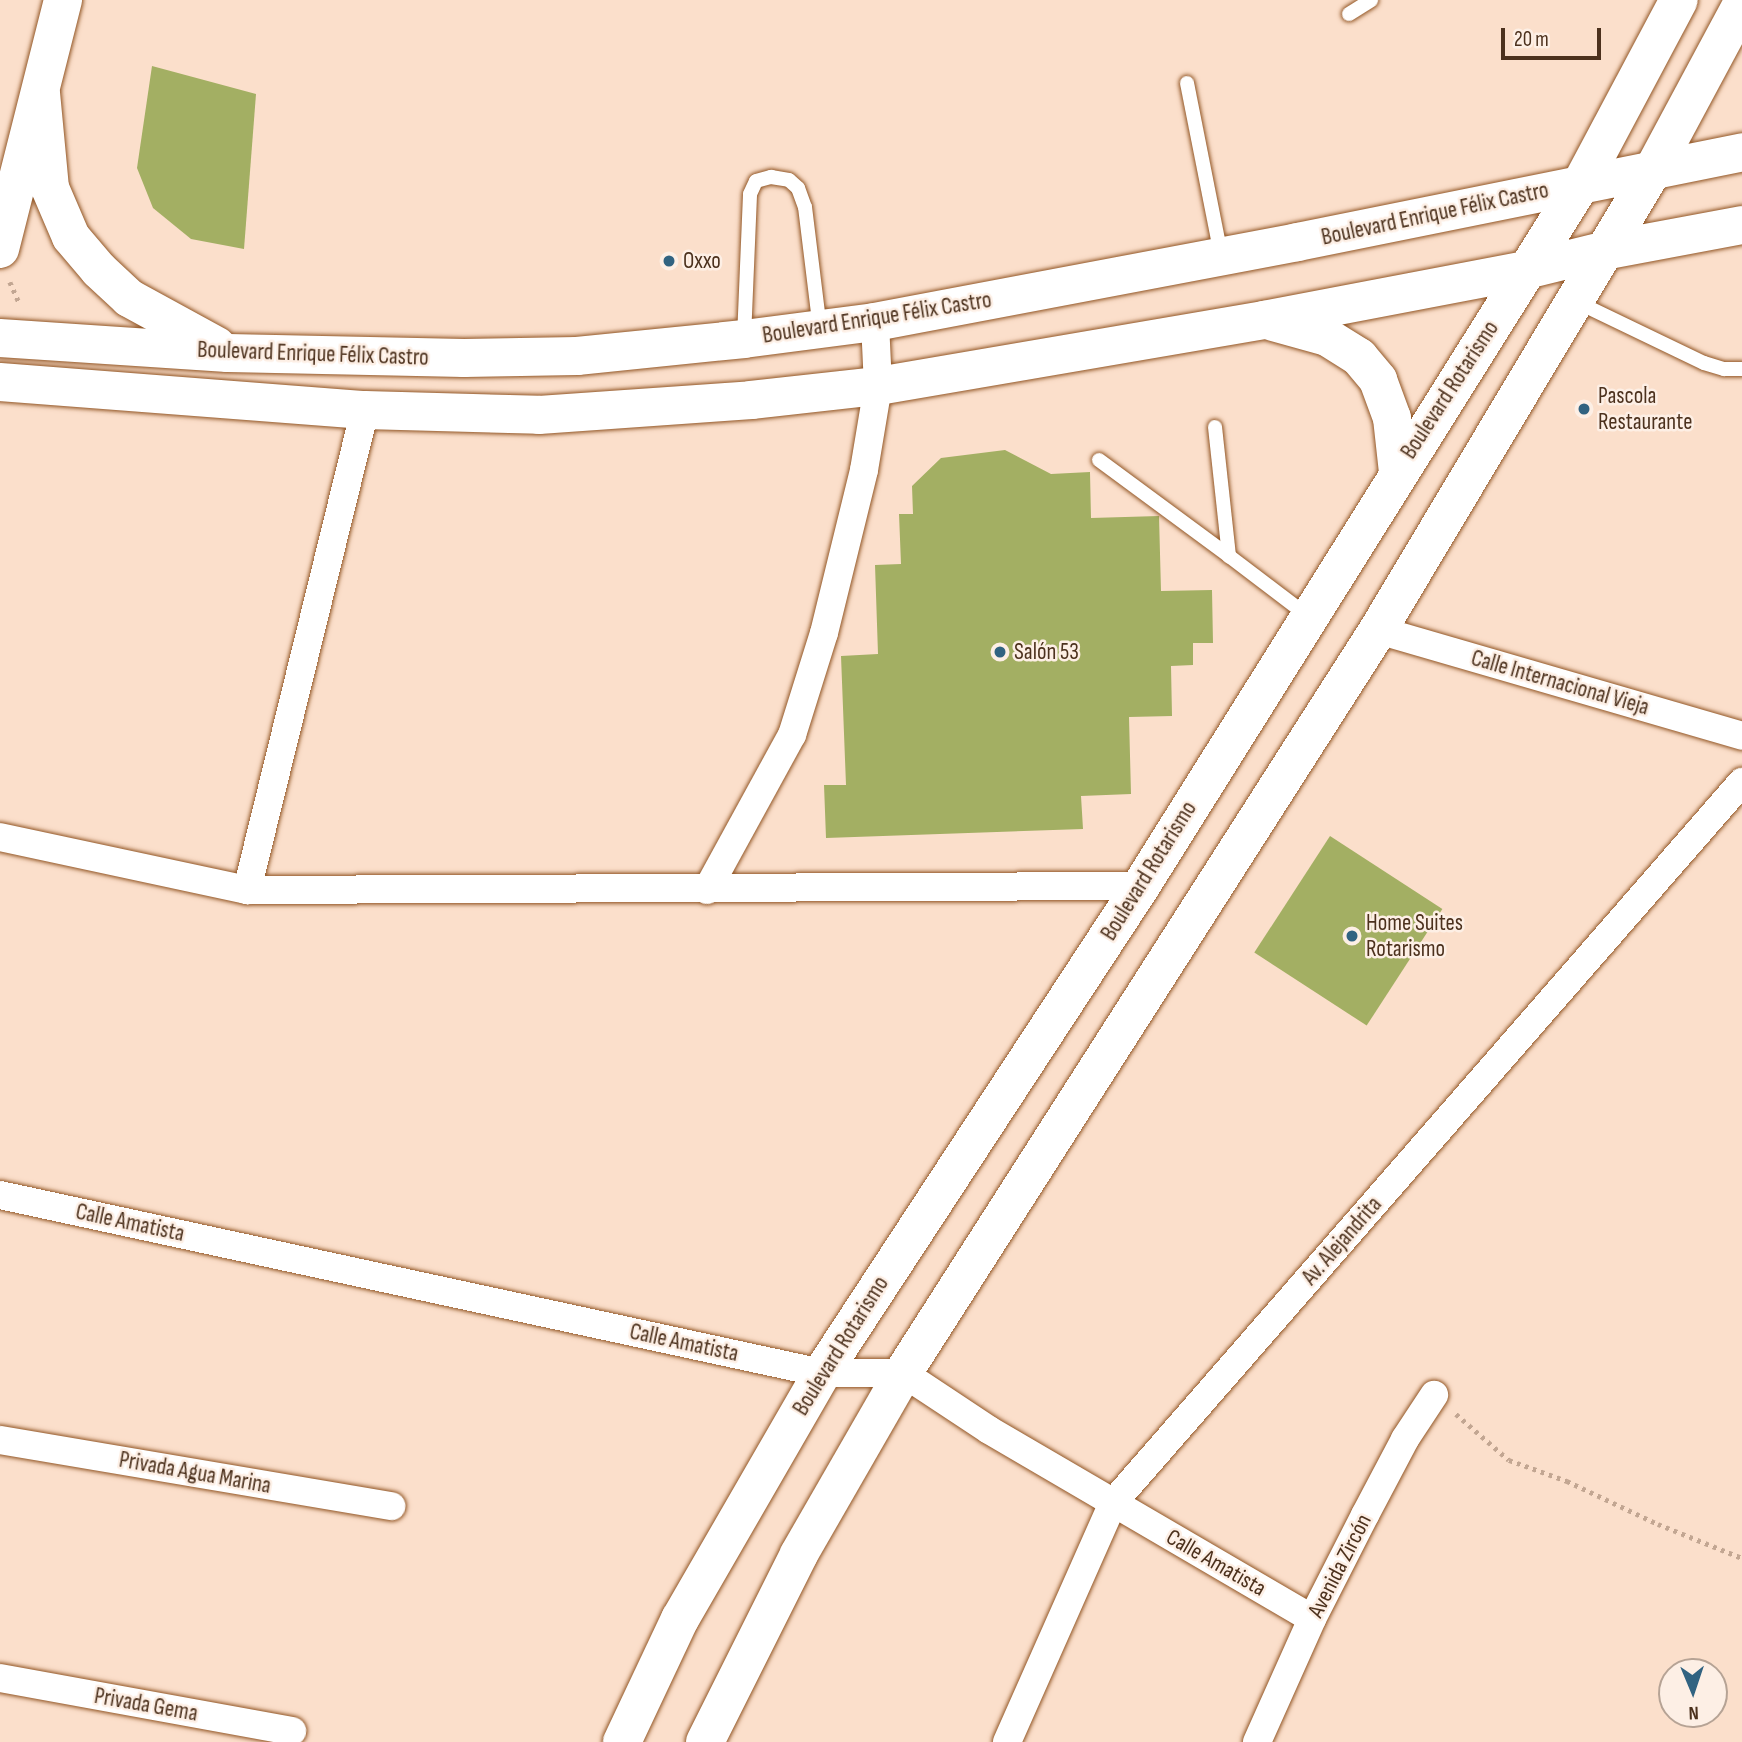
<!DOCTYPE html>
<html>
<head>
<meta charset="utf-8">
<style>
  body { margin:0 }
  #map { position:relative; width:1742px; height:1742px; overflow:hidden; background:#fbdfcb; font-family:"Sofia Sans Condensed",sans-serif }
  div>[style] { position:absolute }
  .building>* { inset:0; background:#a3af63; transform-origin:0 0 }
  .path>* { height:4.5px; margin-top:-2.25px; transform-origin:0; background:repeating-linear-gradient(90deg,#c2a692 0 3.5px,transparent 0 8.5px) }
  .roads { filter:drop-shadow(0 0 2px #925625) drop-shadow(0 0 2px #925625) }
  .lane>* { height:14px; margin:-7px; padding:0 7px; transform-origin:7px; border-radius:7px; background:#fff }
  .street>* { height:28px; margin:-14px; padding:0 14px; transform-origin:14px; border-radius:14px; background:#fff }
  .secondary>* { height:38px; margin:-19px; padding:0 19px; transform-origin:19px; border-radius:19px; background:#fff }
  .dots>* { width:19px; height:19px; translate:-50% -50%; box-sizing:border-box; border:4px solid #fdefe5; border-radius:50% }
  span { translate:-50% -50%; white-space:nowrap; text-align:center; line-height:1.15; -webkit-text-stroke:5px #fdefe5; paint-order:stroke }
  .street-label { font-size:23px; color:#4c311d }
  .poi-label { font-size:23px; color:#4c311d }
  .left { translate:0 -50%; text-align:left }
  .north { position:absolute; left:1658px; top:1658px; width:70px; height:70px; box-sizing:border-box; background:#fdefe5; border:2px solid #b6a395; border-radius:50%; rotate:178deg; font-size:19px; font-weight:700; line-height:28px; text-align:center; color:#4c311d }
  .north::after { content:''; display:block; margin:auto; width:24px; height:32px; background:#316381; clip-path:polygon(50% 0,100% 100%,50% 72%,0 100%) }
  .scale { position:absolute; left:1501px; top:28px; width:100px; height:32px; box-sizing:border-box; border:4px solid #4c311d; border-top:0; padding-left:9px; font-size:21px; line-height:24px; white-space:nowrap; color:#4c311d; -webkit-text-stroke:5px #fdefe5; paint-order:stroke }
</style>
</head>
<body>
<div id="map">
  <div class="building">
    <i style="clip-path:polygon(152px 66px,256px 94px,244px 249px,191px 239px,153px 208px,137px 168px)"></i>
    <i style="clip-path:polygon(1005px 450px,1051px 474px,1090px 472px,1091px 518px,1159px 516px,1161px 591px,1212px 590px,1213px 643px,1193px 643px,1193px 665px,1171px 666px,1172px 716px,1129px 717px,1131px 794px,1081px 796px,1083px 829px,826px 838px,824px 785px,846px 785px,841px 656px,878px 654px,875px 565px,901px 564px,899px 514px,913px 514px,912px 486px,941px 458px)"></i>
    <i style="left:1330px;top:836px;width:134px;height:139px;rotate:33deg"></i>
  </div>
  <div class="path">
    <i style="left:10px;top:282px;width:22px;rotate:66deg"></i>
    <i style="left:1456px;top:1414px;width:70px;rotate:41deg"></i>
    <i style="left:1509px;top:1460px;width:62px;rotate:19.9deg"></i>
    <i style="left:1567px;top:1481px;width:101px;rotate:25.3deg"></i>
    <i style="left:1658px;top:1524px;width:91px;rotate:22deg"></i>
  </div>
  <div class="roads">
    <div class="lane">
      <i style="left:1349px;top:14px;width:26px;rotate:-32deg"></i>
      <i style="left:1187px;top:83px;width:175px;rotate:78.8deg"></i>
      <i style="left:1575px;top:301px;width:143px;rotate:25.7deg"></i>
      <i style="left:1704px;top:363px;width:21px;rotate:17deg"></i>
      <i style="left:1724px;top:369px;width:18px"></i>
      <i style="left:744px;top:338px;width:144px;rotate:-87.6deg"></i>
      <i style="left:750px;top:194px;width:14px;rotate:-65deg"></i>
      <i style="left:756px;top:181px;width:16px;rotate:-15deg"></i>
      <i style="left:771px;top:177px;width:18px;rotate:9deg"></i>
      <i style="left:789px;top:180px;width:12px;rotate:42deg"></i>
      <i style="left:798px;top:188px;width:20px;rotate:70deg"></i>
      <i style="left:805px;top:207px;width:123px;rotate:83deg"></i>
      <i style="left:1215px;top:427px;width:130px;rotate:83.8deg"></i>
      <i style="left:1229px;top:556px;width:99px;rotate:37.2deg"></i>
      <i style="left:1099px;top:460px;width:162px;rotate:36.4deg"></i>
    </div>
    <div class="street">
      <i style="left:1378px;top:630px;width:379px;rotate:16.2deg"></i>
      <i style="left:0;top:837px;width:253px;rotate:12.1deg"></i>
      <i style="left:247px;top:890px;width:894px;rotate:-0.26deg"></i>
      <i style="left:247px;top:890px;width:494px;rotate:-76.2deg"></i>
      <i style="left:707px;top:890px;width:177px;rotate:-61.3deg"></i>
      <i style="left:792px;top:735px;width:107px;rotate:-72.6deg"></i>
      <i style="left:824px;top:633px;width:168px;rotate:-76.2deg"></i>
      <i style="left:864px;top:470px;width:85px;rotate:-80.5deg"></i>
      <i style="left:878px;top:386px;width:64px;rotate:-92.7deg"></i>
      <i style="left:0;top:1195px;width:841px;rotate:12.22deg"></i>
      <i style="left:822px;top:1373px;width:81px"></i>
      <i style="left:903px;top:1373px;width:103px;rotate:33.5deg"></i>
      <i style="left:989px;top:1430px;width:374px;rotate:30.3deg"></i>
      <i style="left:0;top:1440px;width:397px;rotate:9.6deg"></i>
      <i style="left:0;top:1678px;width:297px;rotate:10.3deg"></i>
      <i style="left:1007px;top:1742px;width:261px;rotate:-66.1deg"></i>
      <i style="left:1113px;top:1503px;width:957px;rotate:-48.9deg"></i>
      <i style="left:1257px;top:1742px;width:135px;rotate:-65.9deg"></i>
      <i style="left:1312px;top:1619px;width:117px;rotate:-63deg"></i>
      <i style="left:1365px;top:1515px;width:86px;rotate:-62.2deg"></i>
      <i style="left:1405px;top:1439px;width:53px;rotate:-56.6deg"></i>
    </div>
    <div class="secondary">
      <i style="left:41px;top:93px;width:95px;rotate:84.6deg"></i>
      <i style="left:50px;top:188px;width:53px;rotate:66.8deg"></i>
      <i style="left:71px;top:237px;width:43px;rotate:49.7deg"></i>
      <i style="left:99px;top:270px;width:41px;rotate:43deg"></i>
      <i style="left:129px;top:298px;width:100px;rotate:28.6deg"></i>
      <i style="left:0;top:249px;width:257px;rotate:-75.8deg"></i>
      <i style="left:1273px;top:322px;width:56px;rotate:15.5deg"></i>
      <i style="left:1327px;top:337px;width:38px;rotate:32deg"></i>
      <i style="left:1359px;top:357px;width:30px;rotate:50deg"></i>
      <i style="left:1378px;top:380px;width:40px;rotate:69.8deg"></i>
      <i style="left:1392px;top:418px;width:54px;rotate:83.7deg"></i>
      <i style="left:0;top:338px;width:228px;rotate:3.8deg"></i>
      <i style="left:228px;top:353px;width:236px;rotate:1.2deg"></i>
      <i style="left:464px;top:358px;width:113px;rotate:-1deg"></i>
      <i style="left:577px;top:356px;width:168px;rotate:-5.8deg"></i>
      <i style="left:744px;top:339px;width:132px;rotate:-7.4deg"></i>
      <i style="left:875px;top:322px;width:430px;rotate:-10.7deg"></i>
      <i style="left:1297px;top:242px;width:454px;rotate:-11.4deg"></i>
      <i style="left:0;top:382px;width:366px;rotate:4.4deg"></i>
      <i style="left:365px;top:410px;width:174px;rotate:1.6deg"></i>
      <i style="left:539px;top:415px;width:213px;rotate:-4deg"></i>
      <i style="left:751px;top:400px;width:128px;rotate:-6.3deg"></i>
      <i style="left:878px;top:386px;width:392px;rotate:-9.7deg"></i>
      <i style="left:1264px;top:320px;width:267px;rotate:-10.8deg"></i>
      <i style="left:1526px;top:270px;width:79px;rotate:-13.9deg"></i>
      <i style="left:1603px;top:251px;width:141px;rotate:-10.6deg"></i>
      <i style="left:622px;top:1742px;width:136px;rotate:-64.8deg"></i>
      <i style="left:680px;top:1619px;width:284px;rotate:-60deg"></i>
      <i style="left:822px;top:1373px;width:582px;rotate:-56.77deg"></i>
      <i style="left:1141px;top:886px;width:828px;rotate:-57.92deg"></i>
      <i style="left:1581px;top:184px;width:208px;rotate:-62deg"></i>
      <i style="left:705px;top:1742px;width:210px;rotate:-63.4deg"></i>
      <i style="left:799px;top:1554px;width:209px;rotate:-60.1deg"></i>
      <i style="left:903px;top:1373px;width:882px;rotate:-57.41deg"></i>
      <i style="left:1378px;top:630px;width:536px;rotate:-59.13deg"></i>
      <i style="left:1653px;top:170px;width:188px;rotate:-61.8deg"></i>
    </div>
  </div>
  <div class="dots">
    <i style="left:669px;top:261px;background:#316381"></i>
    <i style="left:1584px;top:409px;background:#316381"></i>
    <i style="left:1000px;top:652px;background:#316381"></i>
    <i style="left:1352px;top:936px;background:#316381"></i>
  </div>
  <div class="street-label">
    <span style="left:1435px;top:214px;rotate:-12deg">Boulevard Enrique Félix Castro</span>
    <span style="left:877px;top:318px;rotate:-9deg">Boulevard Enrique Félix Castro</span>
    <span style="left:313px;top:354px;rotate:2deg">Boulevard Enrique Félix Castro</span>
    <span style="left:1450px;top:390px;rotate:-57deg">Boulevard Rotarismo</span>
    <span style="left:1560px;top:683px;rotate:16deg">Calle Internacional Vieja</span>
    <span style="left:1149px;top:871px;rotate:-58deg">Boulevard Rotarismo</span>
    <span style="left:130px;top:1223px;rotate:12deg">Calle Amatista</span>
    <span style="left:1342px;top:1241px;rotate:-49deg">Av. Alejandrita</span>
    <span style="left:684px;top:1343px;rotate:12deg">Calle Amatista</span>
    <span style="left:841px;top:1346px;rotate:-58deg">Boulevard Rotarismo</span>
    <span style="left:195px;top:1473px;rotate:10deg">Privada Agua Marina</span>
    <span style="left:1216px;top:1563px;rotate:30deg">Calle Amatista</span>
    <span style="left:1340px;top:1566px;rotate:-63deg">Avenida Zircón</span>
    <span style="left:146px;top:1705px;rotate:10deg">Privada Gema</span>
  </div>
  <div class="poi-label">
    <span class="left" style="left:683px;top:261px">Oxxo</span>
    <span class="left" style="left:1598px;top:409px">Pascola<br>Restaurante</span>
    <span class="left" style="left:1014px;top:652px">Salón 53</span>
    <span class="left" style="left:1366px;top:936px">Home Suites<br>Rotarismo</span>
  </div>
  <div class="north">N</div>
  <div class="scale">20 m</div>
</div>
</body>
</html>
